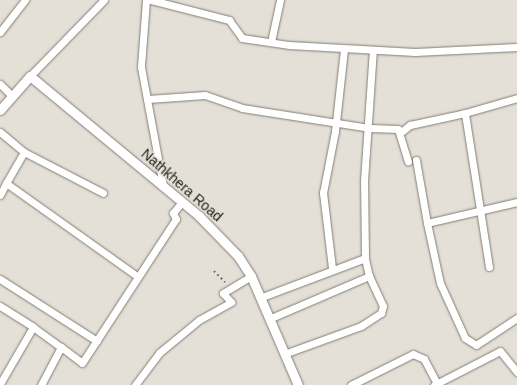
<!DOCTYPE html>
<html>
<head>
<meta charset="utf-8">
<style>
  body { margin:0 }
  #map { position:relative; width:517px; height:385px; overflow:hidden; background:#e4e0d7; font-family:Arial,sans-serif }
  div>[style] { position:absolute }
  .path>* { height:1.5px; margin-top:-0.75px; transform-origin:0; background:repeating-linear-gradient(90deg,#7b7973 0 2px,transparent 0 5px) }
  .roads { filter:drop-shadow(0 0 1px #817d75) drop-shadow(0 0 1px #817d75) }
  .minor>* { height:7px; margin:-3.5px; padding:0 3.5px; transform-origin:3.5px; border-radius:3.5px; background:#fff }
  .tertiary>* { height:9px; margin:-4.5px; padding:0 4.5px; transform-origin:4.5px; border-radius:4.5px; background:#fff }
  span { translate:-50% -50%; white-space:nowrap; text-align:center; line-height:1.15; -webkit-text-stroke:3px #e4e0d7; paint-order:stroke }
  .street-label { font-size:14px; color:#1e1d1a }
</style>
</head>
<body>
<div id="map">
  <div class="path">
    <i style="left:214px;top:271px;width:16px;rotate:45deg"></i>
  </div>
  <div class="roads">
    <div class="minor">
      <i style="left:146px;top:0;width:67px;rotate:94.3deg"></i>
      <i style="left:141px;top:67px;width:121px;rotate:79.5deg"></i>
      <i style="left:151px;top:0;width:81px;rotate:14.4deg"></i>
      <i style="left:229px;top:20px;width:22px;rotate:54deg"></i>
      <i style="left:242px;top:38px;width:48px;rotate:8.5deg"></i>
      <i style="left:289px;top:45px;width:126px;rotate:3.2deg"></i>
      <i style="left:415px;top:52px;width:102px;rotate:-2.8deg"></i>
      <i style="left:0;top:32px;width:41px;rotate:-52deg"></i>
      <i style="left:271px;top:42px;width:43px;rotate:-77.9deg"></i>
      <i style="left:30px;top:76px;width:106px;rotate:-45.8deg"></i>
      <i style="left:0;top:84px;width:17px;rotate:45deg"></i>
      <i style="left:148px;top:99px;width:57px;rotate:-4deg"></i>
      <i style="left:205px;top:95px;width:39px;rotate:19deg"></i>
      <i style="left:242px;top:108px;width:130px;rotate:8.9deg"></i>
      <i style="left:370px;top:128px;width:28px;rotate:2deg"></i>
      <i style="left:398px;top:129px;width:34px;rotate:73deg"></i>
      <i style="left:0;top:132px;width:31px;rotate:40deg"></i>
      <i style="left:24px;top:152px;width:36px;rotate:120deg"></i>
      <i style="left:6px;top:183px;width:161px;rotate:35.4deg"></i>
      <i style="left:400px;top:133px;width:13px;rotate:-39deg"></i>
      <i style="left:410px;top:125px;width:56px;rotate:-12.3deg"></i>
      <i style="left:24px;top:152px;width:89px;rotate:27.4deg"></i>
      <i style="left:416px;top:160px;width:64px;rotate:80.1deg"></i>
      <i style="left:0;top:195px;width:13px;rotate:-63deg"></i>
      <i style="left:517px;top:202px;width:92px;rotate:166.9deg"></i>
      <i style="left:427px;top:223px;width:61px;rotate:77.8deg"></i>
      <i style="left:440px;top:283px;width:60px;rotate:65.6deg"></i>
      <i style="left:465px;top:338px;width:13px;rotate:32deg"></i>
      <i style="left:476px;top:345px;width:49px;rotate:-33.4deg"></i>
      <i style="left:489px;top:267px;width:156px;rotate:-98.9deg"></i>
      <i style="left:465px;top:113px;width:54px;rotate:-16.1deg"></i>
      <i style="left:332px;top:268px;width:76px;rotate:-96.8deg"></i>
      <i style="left:323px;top:193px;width:63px;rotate:-79deg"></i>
      <i style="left:335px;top:131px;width:82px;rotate:-83.7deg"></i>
      <i style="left:0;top:279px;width:115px;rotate:32.6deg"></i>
      <i style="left:262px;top:297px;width:110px;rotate:-20.7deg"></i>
      <i style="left:0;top:306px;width:39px;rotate:32deg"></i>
      <i style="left:33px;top:327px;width:66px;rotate:120.1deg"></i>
      <i style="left:271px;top:318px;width:107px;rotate:-23.2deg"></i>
      <i style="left:33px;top:327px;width:34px;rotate:36deg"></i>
      <i style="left:284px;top:354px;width:82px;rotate:-20deg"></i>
      <i style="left:361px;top:326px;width:24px;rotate:-33deg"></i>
      <i style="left:381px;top:313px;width:7px;rotate:-74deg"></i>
      <i style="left:383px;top:306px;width:33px;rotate:-115deg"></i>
      <i style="left:369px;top:276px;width:18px;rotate:-103deg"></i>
      <i style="left:365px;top:258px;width:77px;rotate:-90.7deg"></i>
      <i style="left:364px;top:181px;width:131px;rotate:-86.1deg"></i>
      <i style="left:41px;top:385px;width:43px;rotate:-62.2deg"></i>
      <i style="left:61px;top:347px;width:26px;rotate:37deg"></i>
      <i style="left:82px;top:363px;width:172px;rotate:-56.9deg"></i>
      <i style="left:176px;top:219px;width:7px;rotate:-117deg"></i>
      <i style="left:173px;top:213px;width:13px;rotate:-51deg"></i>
      <i style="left:135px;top:385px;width:40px;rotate:-53deg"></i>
      <i style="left:159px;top:353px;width:52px;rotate:-39.5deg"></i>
      <i style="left:199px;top:320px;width:37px;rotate:-29deg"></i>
      <i style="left:231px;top:302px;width:12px;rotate:-132deg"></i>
      <i style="left:223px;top:293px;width:33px;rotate:-31deg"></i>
      <i style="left:351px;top:385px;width:69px;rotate:-26.6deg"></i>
      <i style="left:413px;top:354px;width:12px;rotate:24deg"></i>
      <i style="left:424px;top:359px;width:27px;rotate:62deg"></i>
      <i style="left:434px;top:385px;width:74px;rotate:-27.3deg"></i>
      <i style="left:500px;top:351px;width:27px;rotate:51deg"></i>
    </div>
    <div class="tertiary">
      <i style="left:0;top:110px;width:45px;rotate:-48.6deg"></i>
      <i style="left:30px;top:76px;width:219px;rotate:39.6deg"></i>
      <i style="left:199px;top:216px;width:56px;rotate:45.7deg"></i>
      <i style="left:238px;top:256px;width:24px;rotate:57deg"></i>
      <i style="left:251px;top:276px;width:119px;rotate:66.7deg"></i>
    </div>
  </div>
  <div class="street-label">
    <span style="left:182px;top:185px;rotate:41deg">Nathkhera Road</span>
  </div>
</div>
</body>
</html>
